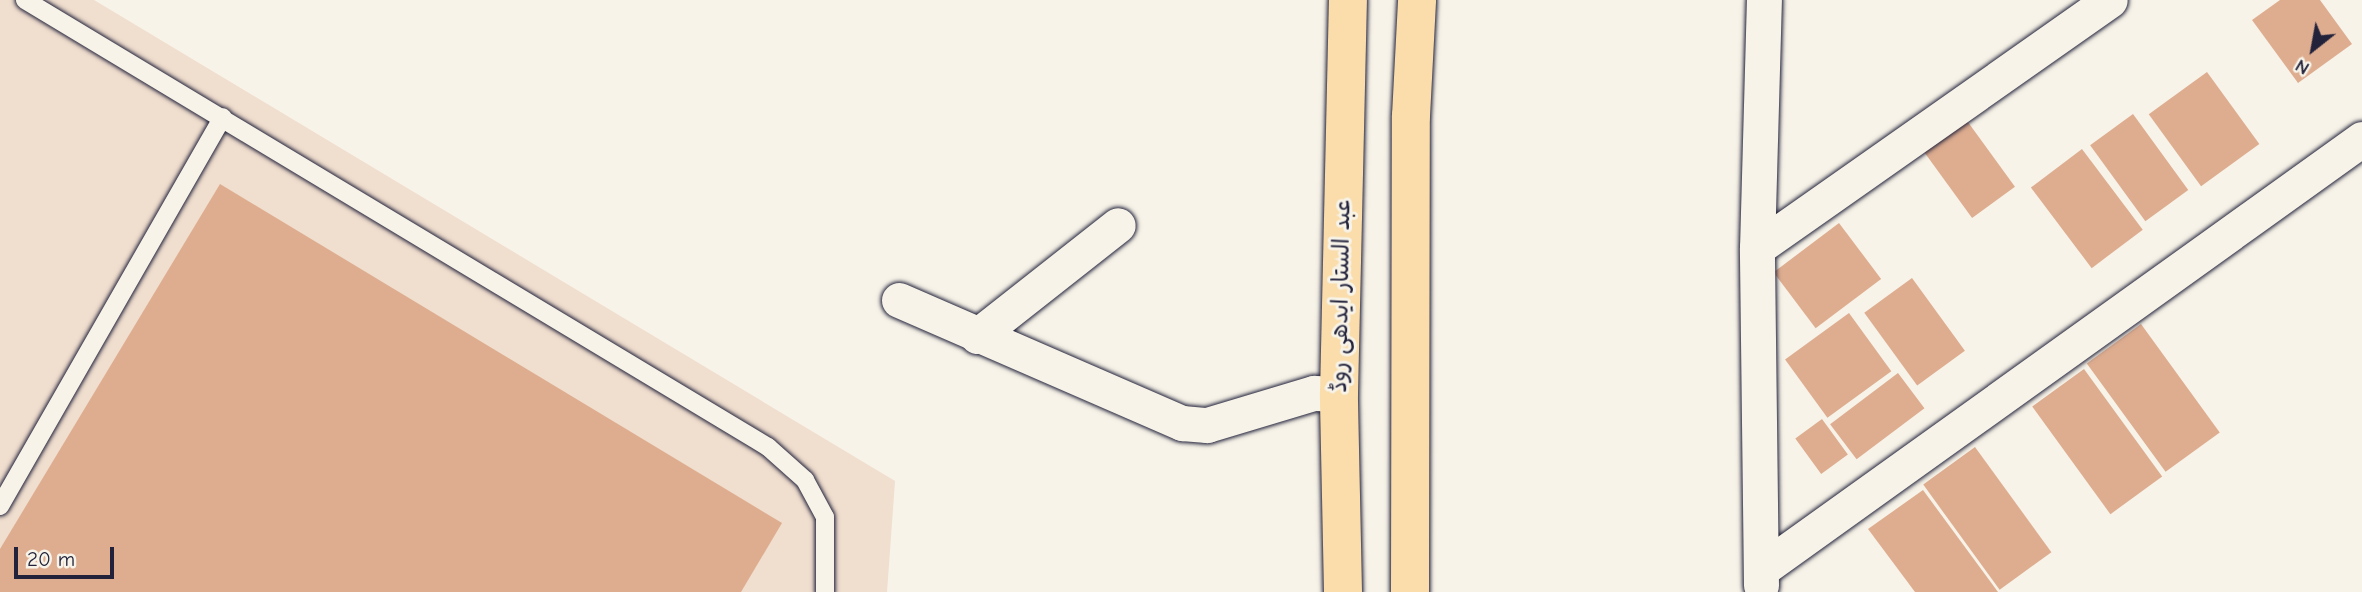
<!DOCTYPE html>
<html>
<head>
<meta charset="utf-8">
<style>
  body { margin:0 }
  #map { position:relative; width:2362px; height:592px; overflow:hidden; background:#f7f3e8; font-family:"Comic Neue","Playpen Sans Arabic",sans-serif }
  div>[style] { position:absolute }
  .built>* { inset:0; background:#f0dece }
  .building>* { inset:0; background:#dead90; transform-origin:0 0 }
  .roads { filter:drop-shadow(0 0 2px #22223b) drop-shadow(0 0 2px #22223b) }
  .service>* { height:18px; margin:-9px; padding:0 9px; transform-origin:9px; border-radius:9px; background:#f7f3e8 }
  .minor>* { height:35px; margin:-17.5px; padding:0 17.5px; transform-origin:17.5px; border-radius:17.5px; background:#f7f3e8 }
  .primary>* { height:38px; margin:-19px; padding:0 19px; transform-origin:19px; border-radius:19px; background:#faddab }
  span { translate:-50% -50%; white-space:nowrap; text-align:center; line-height:1.15; -webkit-text-stroke:6px #f7f3e8; paint-order:stroke }
  .street-label { font-size:23px; color:#22223b }
  .north { position:absolute; left:2278px; top:14px; width:70px; height:70px; -webkit-text-stroke:5px #f7f3e8; paint-order:stroke; rotate:211deg; font-size:19px; font-weight:700; line-height:28px; text-align:center; color:#22223b }
  .north::after { content:''; display:block; margin:auto; width:24px; height:32px; background:#22223b; clip-path:polygon(50% 0,100% 100%,50% 72%,0 100%) }
  .scale { position:absolute; left:14px; top:547px; width:100px; height:32px; box-sizing:border-box; border:4px solid #22223b; border-top:0; padding-left:9px; font-size:21px; line-height:24px; white-space:nowrap; color:#22223b; -webkit-text-stroke:5px #f7f3e8; paint-order:stroke }
</style>
</head>
<body>
<div id="map">
  <div class="built">
    <i style="clip-path:polygon(0 0,94px 0,895px 481px,887px 592px,0 592px)"></i>
  </div>
  <div class="building">
    <i style="clip-path:polygon(2280px 0,2320px 0,2352px 44px,2298px 83px,2252px 20px)"></i>
    <i style="left:2207px;top:72px;width:89px;height:72px;rotate:54deg"></i>
    <i style="left:2133px;top:114px;width:94px;height:53px;rotate:54deg"></i>
    <i style="left:1965px;top:118px;width:85px;height:53px;rotate:54deg"></i>
    <i style="left:2082px;top:149px;width:101px;height:64px;rotate:53deg"></i>
    <i style="clip-path:polygon(220px 184px,782px 523px,741px 592px,0 592px,0 549px)"></i>
    <i style="left:1839px;top:223px;width:70px;height:82px;rotate:53deg"></i>
    <i style="left:1912px;top:278px;width:90px;height:59px;rotate:54deg"></i>
    <i style="left:1849px;top:313px;width:72px;height:79px;rotate:54deg"></i>
    <i style="left:2141px;top:324px;width:134px;height:67px;rotate:54deg"></i>
    <i style="left:2084px;top:369px;width:133px;height:64px;rotate:54deg"></i>
    <i style="left:1898px;top:373px;width:44px;height:85px;rotate:53deg"></i>
    <i style="left:1822px;top:419px;width:44px;height:33px;rotate:54deg"></i>
    <i style="left:1975px;top:447px;width:130px;height:64px;rotate:54deg"></i>
    <i style="clip-path:polygon(1923px 490px,1998px 592px,1915px 592px,1868px 529px)"></i>
  </div>
  <div class="roads">
    <div class="service">
      <i style="left:25px;top:0;width:867px;rotate:31.03deg"></i>
      <i style="left:768px;top:447px;width:50px;rotate:41.7deg"></i>
      <i style="left:805px;top:480px;width:42px;rotate:61.6deg"></i>
      <i style="left:825px;top:517px;width:75px;rotate:90deg"></i>
      <i style="left:0;top:506px;width:448px;rotate:-60.2deg"></i>
    </div>
    <div class="minor">
      <i style="left:1757px;top:248px;width:431px;rotate:-35.1deg"></i>
      <i style="left:899px;top:300px;width:309px;rotate:23.5deg"></i>
      <i style="left:1182px;top:423px;width:25px;rotate:5deg"></i>
      <i style="left:1207px;top:425px;width:112px;rotate:-16.7deg"></i>
      <i style="left:1314px;top:393px;width:25px;rotate:2deg"></i>
      <i style="left:977px;top:336px;width:179px;rotate:-38.2deg"></i>
      <i style="left:1762px;top:569px;width:738px;rotate:-35.63deg"></i>
      <i style="left:1761px;top:585px;width:337px;rotate:-90.7deg"></i>
      <i style="left:1757px;top:248px;width:248px;rotate:-88.4deg"></i>
    </div>
    <div class="primary">
      <i style="left:1343px;top:592px;width:198px;rotate:-91.2deg"></i>
      <i style="left:1339px;top:394px;width:394px;rotate:-88.7deg"></i>
      <i style="left:1410px;top:592px;width:476px;rotate:-89.9deg"></i>
      <i style="left:1411px;top:116px;width:116px;rotate:-87deg"></i>
    </div>
  </div>
  <div class="street-label">
    <span style="left:1341px;top:296px;rotate:-89deg">عبد الستار ایدھی روڈ</span>
  </div>
  <div class="north">N</div>
  <div class="scale">20 m</div>
</div>
</body>
</html>
